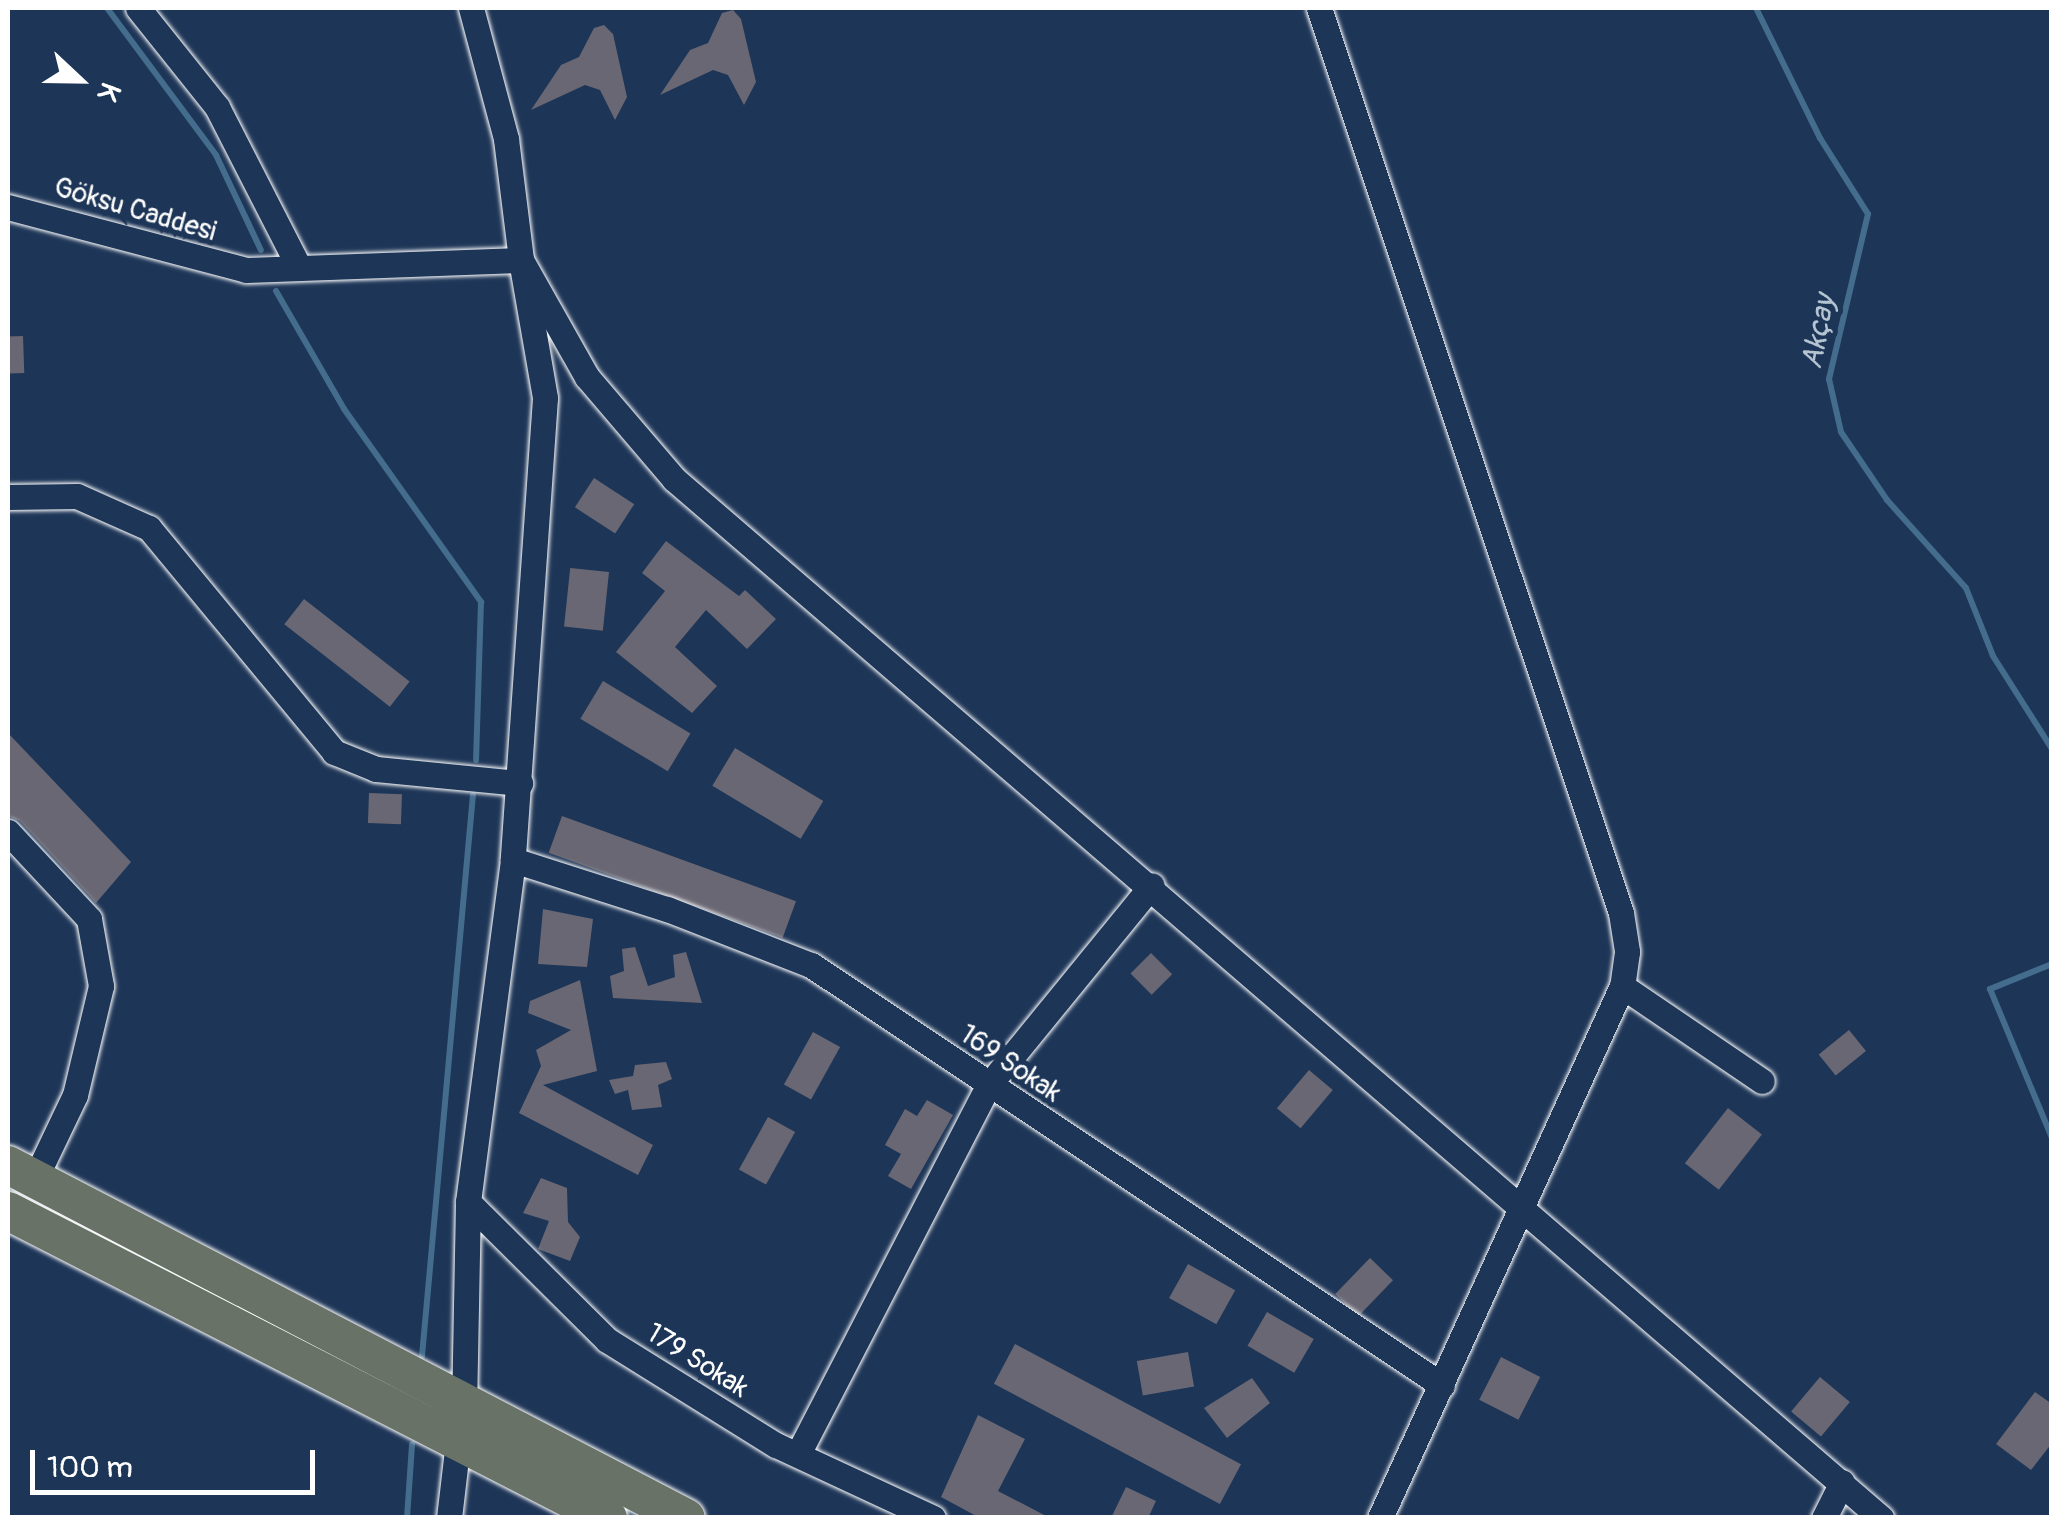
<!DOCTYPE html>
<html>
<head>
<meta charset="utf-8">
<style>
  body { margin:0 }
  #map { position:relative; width:2059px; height:1525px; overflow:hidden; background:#1d3557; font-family:Pangolin,sans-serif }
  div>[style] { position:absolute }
  .stream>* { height:6px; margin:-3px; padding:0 3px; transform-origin:3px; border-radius:3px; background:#446c8c }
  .building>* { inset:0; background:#696773; transform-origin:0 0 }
  .roads { filter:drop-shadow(0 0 2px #fff) drop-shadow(0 0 2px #fff) }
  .minor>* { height:25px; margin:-12.5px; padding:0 12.5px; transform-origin:12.5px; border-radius:12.5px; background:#1d3557 }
  .highway>* { height:38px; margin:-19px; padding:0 19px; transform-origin:19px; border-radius:19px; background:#697266 }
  span { translate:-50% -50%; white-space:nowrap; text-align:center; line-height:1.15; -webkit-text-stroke:10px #1d3557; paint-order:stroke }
  .street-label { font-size:28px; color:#fff }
  .water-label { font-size:30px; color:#b4c4d1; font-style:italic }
  .frame { position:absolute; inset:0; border:10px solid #fff; pointer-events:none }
  .north { position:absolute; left:30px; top:30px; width:100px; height:100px; -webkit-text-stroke:8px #1d3557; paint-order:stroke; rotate:112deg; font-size:28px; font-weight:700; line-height:40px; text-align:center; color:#fff }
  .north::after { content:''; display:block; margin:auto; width:35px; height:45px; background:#fff; clip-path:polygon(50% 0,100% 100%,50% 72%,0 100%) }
  .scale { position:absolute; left:30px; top:1450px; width:285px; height:45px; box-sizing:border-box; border:5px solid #fff; border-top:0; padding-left:12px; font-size:30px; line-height:35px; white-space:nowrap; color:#fff; -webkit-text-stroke:8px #1d3557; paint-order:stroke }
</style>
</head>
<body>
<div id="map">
  <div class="stream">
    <i style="left:107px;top:8px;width:183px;rotate:53.4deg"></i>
    <i style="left:216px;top:155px;width:105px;rotate:64.7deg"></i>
    <i style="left:1756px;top:8px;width:145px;rotate:63.8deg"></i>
    <i style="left:1820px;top:138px;width:90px;rotate:57.7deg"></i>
    <i style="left:1868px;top:214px;width:170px;rotate:103.3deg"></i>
    <i style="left:1829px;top:379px;width:54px;rotate:77.2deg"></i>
    <i style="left:1841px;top:432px;width:82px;rotate:55.9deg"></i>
    <i style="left:1887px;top:500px;width:118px;rotate:48.1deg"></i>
    <i style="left:1966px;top:588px;width:73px;rotate:68.3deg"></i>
    <i style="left:1993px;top:656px;width:110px;rotate:57.6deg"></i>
    <i style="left:276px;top:291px;width:136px;rotate:60deg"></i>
    <i style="left:344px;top:409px;width:237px;rotate:54.6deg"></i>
    <i style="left:481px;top:602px;width:158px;rotate:91.8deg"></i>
    <i style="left:2052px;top:964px;width:67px;rotate:158deg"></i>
    <i style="left:1990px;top:989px;width:161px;rotate:67.4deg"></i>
    <i style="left:422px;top:1356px;width:563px;rotate:-84.81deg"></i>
    <i style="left:407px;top:1518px;width:74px;rotate:-86.1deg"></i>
  </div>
  <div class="building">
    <i style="clip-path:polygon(733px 10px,741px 19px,756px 82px,744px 105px,728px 75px,713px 70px,660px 95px,690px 50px,708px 43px,722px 13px)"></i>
    <i style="clip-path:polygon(604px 25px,613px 34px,627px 97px,615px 120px,600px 90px,585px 85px,531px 110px,561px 65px,579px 57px,594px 28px)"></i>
    <i style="left:23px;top:336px;width:37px;height:15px;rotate:88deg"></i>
    <i style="left:594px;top:478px;width:48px;height:35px;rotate:33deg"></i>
    <i style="clip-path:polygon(666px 541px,739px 596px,745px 590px,776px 619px,747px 649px,706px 610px,675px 647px,717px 686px,692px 713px,616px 652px,665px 591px,642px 573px)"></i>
    <i style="left:609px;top:572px;width:59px;height:39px;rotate:96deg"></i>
    <i style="left:304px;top:599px;width:134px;height:32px;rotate:38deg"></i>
    <i style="left:603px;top:681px;width:102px;height:44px;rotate:31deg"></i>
    <i style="clip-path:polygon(8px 733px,131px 862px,96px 903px,20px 821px,8px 816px)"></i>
    <i style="left:735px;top:748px;width:103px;height:44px;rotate:31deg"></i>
    <i style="left:369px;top:793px;width:33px;height:30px;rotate:2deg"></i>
    <i style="left:562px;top:816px;width:249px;height:39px;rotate:20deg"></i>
    <i style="clip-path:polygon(543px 909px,593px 919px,587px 967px,538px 964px)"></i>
    <i style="clip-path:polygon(635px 947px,648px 986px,675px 977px,673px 955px,686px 952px,702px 1003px,613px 998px,610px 976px,624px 971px,622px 949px)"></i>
    <i style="left:1151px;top:953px;width:30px;height:29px;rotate:45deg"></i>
    <i style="clip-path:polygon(580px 980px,597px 1071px,543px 1085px,653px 1145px,638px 1175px,519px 1113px,541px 1066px,536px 1050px,571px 1030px,528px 1013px,530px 1001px)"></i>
    <i style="left:1849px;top:1030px;width:27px;height:39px;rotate:51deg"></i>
    <i style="left:813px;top:1032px;width:31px;height:60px;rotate:29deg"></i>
    <i style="clip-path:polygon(666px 1062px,672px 1079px,658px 1085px,662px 1107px,632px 1110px,628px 1090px,615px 1094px,609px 1080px,633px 1076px,635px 1065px)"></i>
    <i style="left:1309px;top:1070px;width:31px;height:50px;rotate:40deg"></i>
    <i style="clip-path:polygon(927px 1100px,953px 1115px,911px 1189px,888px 1176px,901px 1154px,885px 1145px,905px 1109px,917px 1116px)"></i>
    <i style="left:1728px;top:1108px;width:43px;height:70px;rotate:38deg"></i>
    <i style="left:768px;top:1117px;width:31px;height:60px;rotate:29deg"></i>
    <i style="clip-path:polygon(541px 1178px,567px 1188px,568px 1222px,580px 1237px,570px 1261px,538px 1249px,549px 1221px,523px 1213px)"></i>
    <i style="left:1370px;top:1258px;width:32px;height:50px;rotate:44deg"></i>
    <i style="left:1188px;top:1264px;width:54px;height:39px;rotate:29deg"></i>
    <i style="left:1267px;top:1312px;width:54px;height:39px;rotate:30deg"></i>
    <i style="left:1015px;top:1344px;width:256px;height:45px;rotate:28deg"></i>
    <i style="left:1188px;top:1352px;width:35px;height:52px;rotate:80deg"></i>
    <i style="left:1501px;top:1357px;width:44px;height:48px;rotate:27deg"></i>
    <i style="left:1820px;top:1377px;width:39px;height:45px;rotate:40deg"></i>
    <i style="clip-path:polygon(1252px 1378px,1270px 1403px,1227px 1438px,1204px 1408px)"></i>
    <i style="clip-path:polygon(2035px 1392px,2052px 1404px,2052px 1443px,2031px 1470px,1996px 1444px)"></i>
    <i style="clip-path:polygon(978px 1415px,1025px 1439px,998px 1491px,1050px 1518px,980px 1518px,941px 1497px)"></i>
    <i style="clip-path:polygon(1126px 1487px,1156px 1501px,1148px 1518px,1111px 1518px)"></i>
  </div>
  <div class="roads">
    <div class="minor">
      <i style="left:138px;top:8px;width:127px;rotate:51.4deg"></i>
      <i style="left:217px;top:107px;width:180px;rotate:62.9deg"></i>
      <i style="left:471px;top:8px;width:136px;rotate:75deg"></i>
      <i style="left:506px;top:139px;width:122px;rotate:82.9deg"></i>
      <i style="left:521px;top:260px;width:134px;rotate:60.6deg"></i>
      <i style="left:587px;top:377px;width:134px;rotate:49.5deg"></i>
      <i style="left:674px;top:479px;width:1593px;rotate:40.72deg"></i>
      <i style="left:1319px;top:8px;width:954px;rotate:71.55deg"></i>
      <i style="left:1621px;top:913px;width:39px;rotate:81deg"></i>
      <i style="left:1627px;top:952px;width:34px;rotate:98deg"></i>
      <i style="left:1622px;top:986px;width:584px;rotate:114.46deg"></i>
      <i style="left:8px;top:207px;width:246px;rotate:14.8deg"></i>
      <i style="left:246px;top:270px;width:275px;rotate:-2.1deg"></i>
      <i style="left:521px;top:260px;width:140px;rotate:80.1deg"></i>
      <i style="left:545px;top:398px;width:463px;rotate:94deg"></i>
      <i style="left:513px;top:860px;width:345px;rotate:97.5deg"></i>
      <i style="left:468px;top:1202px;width:200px;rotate:91.1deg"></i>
      <i style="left:8px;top:497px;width:69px;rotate:-0.8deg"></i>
      <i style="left:77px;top:496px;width:79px;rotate:24deg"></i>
      <i style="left:149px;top:528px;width:291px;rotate:50.4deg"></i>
      <i style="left:334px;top:752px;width:45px;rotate:22deg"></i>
      <i style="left:376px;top:769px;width:145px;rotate:5.6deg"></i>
      <i style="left:8px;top:832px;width:119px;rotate:47deg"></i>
      <i style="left:89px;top:919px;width:68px;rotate:79.8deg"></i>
      <i style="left:101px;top:986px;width:112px;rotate:103.4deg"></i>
      <i style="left:75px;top:1095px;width:93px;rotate:115.5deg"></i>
      <i style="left:513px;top:860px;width:162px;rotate:17.7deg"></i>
      <i style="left:667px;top:909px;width:155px;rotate:21.3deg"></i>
      <i style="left:811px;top:965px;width:758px;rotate:33.65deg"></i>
      <i style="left:1622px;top:986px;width:169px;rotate:34.2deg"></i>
      <i style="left:468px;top:1202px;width:196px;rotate:44.8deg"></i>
      <i style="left:607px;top:1340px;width:199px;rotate:31.9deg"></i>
      <i style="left:776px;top:1445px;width:173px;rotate:24.9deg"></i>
      <i style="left:798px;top:1454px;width:414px;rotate:-62.7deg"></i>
      <i style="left:988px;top:1086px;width:259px;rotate:-50.8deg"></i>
      <i style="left:449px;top:1518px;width:78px;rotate:-83.3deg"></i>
      <i style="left:1824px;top:1518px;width:40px;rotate:-63.4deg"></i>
    </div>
    <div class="highway">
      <i style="left:8px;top:1165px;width:764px;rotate:27.5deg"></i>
      <i style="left:8px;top:1211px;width:674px;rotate:27.1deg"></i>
    </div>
  </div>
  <div class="street-label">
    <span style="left:135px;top:210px;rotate:16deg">Göksu Caddesi</span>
    <span style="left:1010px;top:1064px;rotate:34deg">169 Sokak</span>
    <span style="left:697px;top:1361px;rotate:32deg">179 Sokak</span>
  </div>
  <div class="water-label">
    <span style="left:1819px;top:332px;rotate:-79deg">Akçay</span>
  </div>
  <div class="frame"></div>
  <div class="north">K</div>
  <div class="scale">100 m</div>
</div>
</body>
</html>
